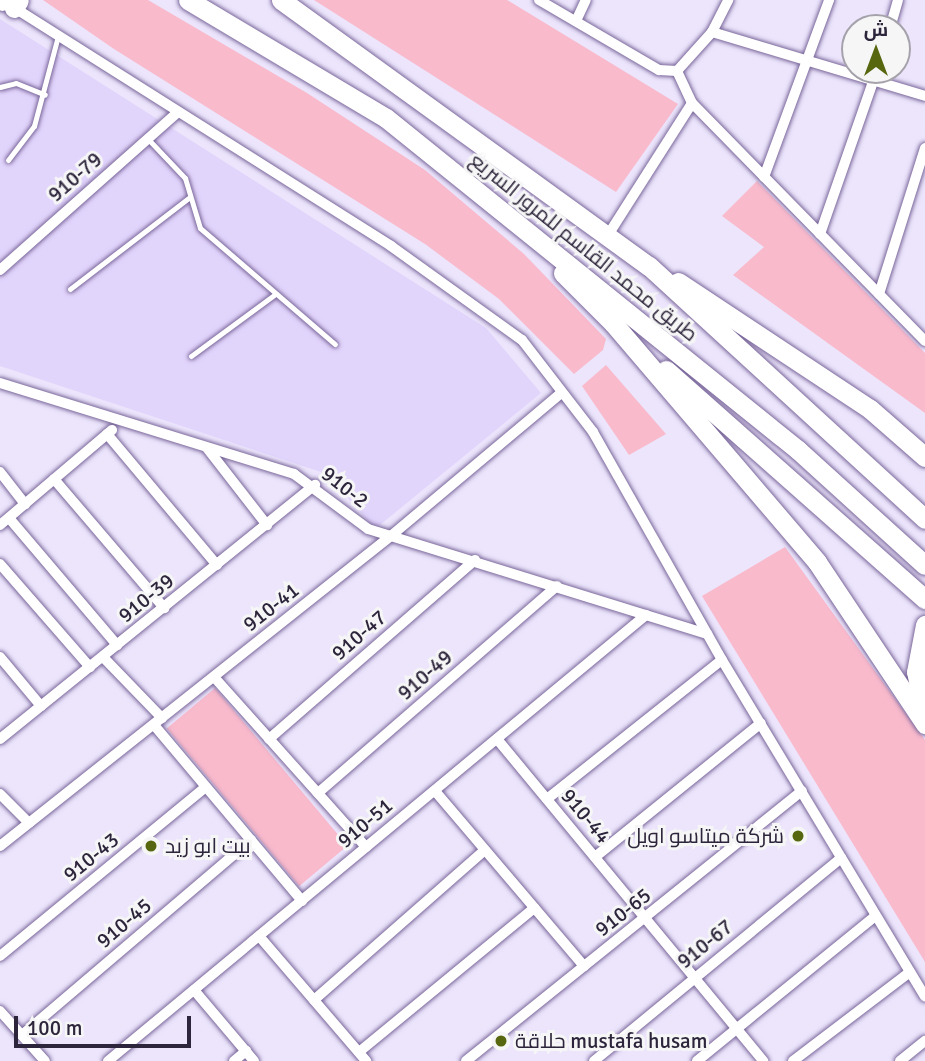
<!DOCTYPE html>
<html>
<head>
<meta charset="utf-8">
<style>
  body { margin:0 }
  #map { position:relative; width:925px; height:1061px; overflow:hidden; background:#ece5fc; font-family:Signika,Cairo,sans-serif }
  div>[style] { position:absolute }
  .built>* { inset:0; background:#e2d5fc }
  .green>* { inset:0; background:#f9bacc; transform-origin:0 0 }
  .roads { filter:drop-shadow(0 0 2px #79669a) drop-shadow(0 0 2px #79669a) }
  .service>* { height:5px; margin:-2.5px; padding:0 2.5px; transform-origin:2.5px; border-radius:2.5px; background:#fff }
  .minor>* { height:10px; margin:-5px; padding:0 5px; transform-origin:5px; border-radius:5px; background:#fff }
  .motorway>* { height:19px; margin:-9.5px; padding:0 9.5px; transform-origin:9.5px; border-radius:9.5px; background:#fff }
  .dots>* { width:19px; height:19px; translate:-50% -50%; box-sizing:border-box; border:4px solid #f6f6f6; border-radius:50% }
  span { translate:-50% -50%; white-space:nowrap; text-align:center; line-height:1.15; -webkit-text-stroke:6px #f6f6f6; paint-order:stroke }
  .street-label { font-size:21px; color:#2d253b }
  .poi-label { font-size:21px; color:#2d253b }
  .right { translate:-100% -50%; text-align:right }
  .left { translate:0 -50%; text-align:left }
  .north { position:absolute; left:841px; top:14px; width:70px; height:70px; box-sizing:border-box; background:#f6f6f6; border:2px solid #a6a2ab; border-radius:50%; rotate:0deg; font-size:19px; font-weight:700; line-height:28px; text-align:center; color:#2d253b }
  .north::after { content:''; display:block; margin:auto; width:24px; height:32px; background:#566710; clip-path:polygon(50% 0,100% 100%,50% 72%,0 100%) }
  .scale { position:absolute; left:14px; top:1016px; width:177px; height:32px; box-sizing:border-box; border:4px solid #2d253b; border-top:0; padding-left:9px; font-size:21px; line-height:24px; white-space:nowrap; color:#2d253b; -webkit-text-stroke:5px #f6f6f6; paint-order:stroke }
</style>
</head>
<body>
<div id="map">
  <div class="built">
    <i style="clip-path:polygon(0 19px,486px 328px,541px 393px,375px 529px,327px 474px,0 366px)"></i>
  </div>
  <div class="green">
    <i style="clip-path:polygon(43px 0,148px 0,307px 93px,425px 170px,524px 254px,606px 339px,603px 350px,574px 374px,499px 299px,425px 244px,114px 49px)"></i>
    <i style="clip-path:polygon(314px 0,507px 0,678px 104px,616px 192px)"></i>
    <i style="clip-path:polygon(757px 181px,925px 353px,925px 413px,733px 275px,764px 247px,722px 216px)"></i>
    <i style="clip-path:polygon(606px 365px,666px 434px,629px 455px,582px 386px)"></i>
    <i style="clip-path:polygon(785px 547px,925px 740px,925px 962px,702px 596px)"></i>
    <i style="left:215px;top:688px;width:206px;height:63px;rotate:50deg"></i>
  </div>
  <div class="roads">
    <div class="service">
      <i style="left:0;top:87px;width:16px;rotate:-14deg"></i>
      <i style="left:16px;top:83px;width:31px;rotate:22deg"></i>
      <i style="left:148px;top:139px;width:54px;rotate:46.5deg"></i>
      <i style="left:185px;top:178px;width:52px;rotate:73.3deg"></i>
      <i style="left:200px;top:228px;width:178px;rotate:40.7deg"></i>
      <i style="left:8px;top:160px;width:43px;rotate:-52.6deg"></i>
      <i style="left:34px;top:126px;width:93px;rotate:-75.1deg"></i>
      <i style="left:70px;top:289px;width:151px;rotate:-37.5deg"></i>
      <i style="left:191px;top:356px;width:103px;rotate:-36.3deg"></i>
    </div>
    <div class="minor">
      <i style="left:539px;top:0;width:139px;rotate:30.3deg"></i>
      <i style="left:659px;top:70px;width:18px;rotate:3deg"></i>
      <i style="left:677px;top:71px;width:52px;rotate:-48.1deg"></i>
      <i style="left:712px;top:32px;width:36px;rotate:-63deg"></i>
      <i style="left:10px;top:5px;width:451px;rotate:32.3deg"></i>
      <i style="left:391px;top:246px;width:161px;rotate:35.7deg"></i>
      <i style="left:522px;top:340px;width:116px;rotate:52.3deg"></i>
      <i style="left:593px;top:432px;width:262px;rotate:60.5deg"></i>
      <i style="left:722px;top:660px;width:393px;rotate:58.9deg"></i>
      <i style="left:576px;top:21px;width:23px;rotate:-65deg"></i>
      <i style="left:890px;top:28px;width:29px;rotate:-74deg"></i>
      <i style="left:712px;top:32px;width:222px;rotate:16.7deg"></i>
      <i style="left:677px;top:71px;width:35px;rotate:65deg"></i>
      <i style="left:692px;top:103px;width:333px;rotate:45.6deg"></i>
      <i style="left:764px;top:177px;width:189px;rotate:-69.8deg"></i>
      <i style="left:820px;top:234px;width:174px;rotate:-70.8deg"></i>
      <i style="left:608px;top:235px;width:156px;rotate:-57.5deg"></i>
      <i style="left:0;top:270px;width:235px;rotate:-41.6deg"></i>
      <i style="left:879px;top:294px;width:153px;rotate:-72.5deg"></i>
      <i style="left:0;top:383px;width:308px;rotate:17.2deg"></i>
      <i style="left:294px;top:474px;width:92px;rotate:36.6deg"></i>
      <i style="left:368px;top:529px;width:355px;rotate:17.2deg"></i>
      <i style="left:107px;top:434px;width:171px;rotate:50deg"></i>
      <i style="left:207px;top:448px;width:98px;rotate:52.1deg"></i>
      <i style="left:0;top:472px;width:41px;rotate:52deg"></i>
      <i style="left:54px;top:479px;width:170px;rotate:49.5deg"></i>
      <i style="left:9px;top:518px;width:167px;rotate:49.6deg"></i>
      <i style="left:0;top:525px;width:147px;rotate:-40.3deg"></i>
      <i style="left:0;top:564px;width:137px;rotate:48.9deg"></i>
      <i style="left:0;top:657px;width:64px;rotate:50.1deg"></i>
      <i style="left:103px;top:657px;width:85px;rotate:46deg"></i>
      <i style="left:214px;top:677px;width:228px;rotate:48.2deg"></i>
      <i style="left:154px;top:725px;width:230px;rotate:49.9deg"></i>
      <i style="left:0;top:739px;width:405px;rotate:-38.9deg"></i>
      <i style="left:269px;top:739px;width:273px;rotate:-41deg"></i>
      <i style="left:497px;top:739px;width:418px;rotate:50.4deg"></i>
      <i style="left:435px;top:791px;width:230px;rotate:49.6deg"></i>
      <i style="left:318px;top:793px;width:316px;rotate:-40.9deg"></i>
      <i style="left:0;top:794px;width:41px;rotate:45deg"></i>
      <i style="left:547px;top:799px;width:223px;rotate:-38.5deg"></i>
      <i style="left:0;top:846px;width:500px;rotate:-38.43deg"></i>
      <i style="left:392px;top:535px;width:221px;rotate:-40deg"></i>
      <i style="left:595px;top:857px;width:213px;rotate:-38.9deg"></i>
      <i style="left:259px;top:936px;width:165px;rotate:49.4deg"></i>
      <i style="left:0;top:956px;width:266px;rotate:-39.4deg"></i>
      <i style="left:194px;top:990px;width:93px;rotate:49.8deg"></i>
      <i style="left:314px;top:1000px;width:227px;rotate:-41.3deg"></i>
      <i style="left:0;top:1011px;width:67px;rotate:48deg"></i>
      <i style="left:22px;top:1035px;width:301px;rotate:-40.4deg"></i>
      <i style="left:359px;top:1052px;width:227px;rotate:-39.4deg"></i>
      <i style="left:108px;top:1061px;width:699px;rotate:-39.66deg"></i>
      <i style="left:234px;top:1061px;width:16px;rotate:-40deg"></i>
      <i style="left:466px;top:1061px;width:431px;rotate:-38.8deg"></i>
      <i style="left:594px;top:1061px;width:320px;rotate:-39.4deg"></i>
      <i style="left:697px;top:1061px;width:228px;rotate:-39.1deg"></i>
      <i style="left:793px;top:1061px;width:147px;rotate:-37.3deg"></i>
      <i style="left:900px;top:1061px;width:32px;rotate:-39deg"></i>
    </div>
    <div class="motorway">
      <i style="left:188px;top:0;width:230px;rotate:30.8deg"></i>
      <i style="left:386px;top:118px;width:529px;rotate:38.86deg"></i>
      <i style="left:798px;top:450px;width:171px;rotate:42.2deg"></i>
      <i style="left:281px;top:0;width:454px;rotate:35.9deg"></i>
      <i style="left:649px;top:266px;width:374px;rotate:42.5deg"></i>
      <i style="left:2px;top:1px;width:1px;rotate:-90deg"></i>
      <i style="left:14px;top:8px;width:9px;rotate:-58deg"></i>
      <i style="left:563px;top:273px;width:71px;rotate:45deg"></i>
      <i style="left:613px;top:323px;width:314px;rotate:49.5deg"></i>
      <i style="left:817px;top:562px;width:195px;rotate:56.3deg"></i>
      <i style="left:678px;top:282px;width:230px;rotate:33.5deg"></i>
      <i style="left:870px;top:409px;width:73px;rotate:41.1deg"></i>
      <i style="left:666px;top:370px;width:346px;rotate:41.5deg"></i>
      <i style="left:924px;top:709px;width:38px;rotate:-102deg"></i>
      <i style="left:916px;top:672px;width:48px;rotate:-79.2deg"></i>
    </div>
  </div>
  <div class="dots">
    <i style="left:798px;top:836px;background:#566710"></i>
    <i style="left:151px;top:846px;background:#566710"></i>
    <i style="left:501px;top:1041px;background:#566710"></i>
  </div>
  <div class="street-label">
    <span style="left:75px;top:177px;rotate:-41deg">910-79</span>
    <span style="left:584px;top:247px;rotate:39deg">طريق محمد القاسم للمرور السريع</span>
    <span style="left:345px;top:487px;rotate:38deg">910-2</span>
    <span style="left:146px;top:598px;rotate:-39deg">910-39</span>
    <span style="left:271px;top:607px;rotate:-38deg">910-41</span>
    <span style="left:359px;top:635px;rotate:-41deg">910-47</span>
    <span style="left:425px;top:675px;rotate:-41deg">910-49</span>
    <span style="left:586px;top:816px;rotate:50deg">910-44</span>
    <span style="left:365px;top:823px;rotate:-40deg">910-51</span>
    <span style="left:91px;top:857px;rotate:-39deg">910-43</span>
    <span style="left:623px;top:912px;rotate:-38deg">910-65</span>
    <span style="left:124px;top:923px;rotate:-40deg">910-45</span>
    <span style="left:705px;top:944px;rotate:-39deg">910-67</span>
  </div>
  <div class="poi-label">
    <span class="right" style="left:784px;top:836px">شركة ميتاسو اويل</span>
    <span class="left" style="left:165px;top:846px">بيت ابو زيد</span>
    <span class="left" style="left:515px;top:1041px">حلاقة mustafa husam</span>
  </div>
  <div class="north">ش</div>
  <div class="scale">100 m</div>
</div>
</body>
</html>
